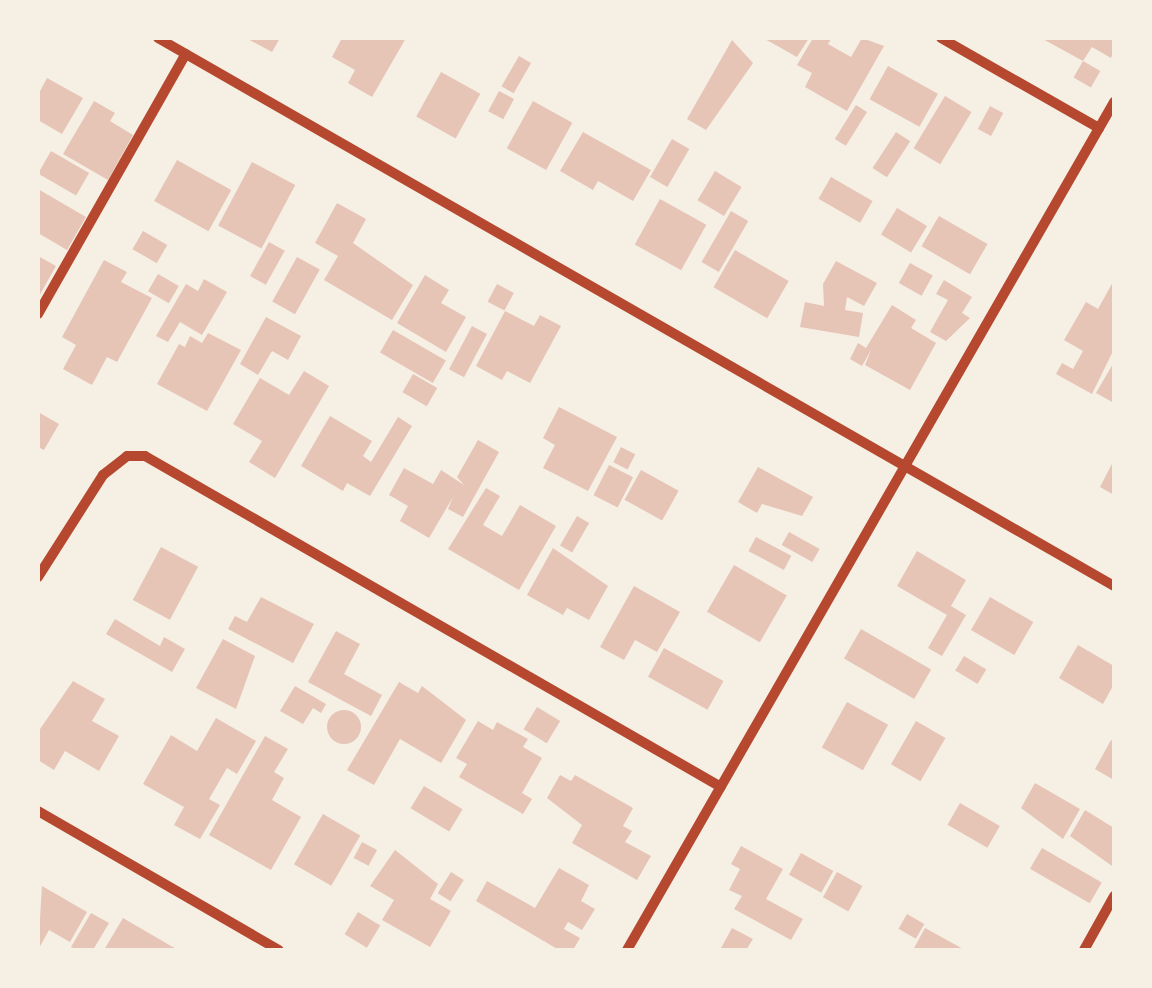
<!DOCTYPE html>
<html>
<head>
<meta charset="utf-8">
<style>
  body { margin:0 }
  #map { position:relative; width:1152px; height:988px; overflow:hidden; background:#f6efe4; font-family:"Nunito Sans",sans-serif }
  div>[style] { position:absolute }
  .building>* { inset:0; background:#e6c5b7; transform-origin:0 0 }
  .round { border-radius:50% }
  .minor>* { height:10px; margin:-5px; padding:0 5px; transform-origin:5px; border-radius:5px; background:#b5482f }
  span { translate:-50% -50%; white-space:nowrap; text-align:center; line-height:1.15; -webkit-text-stroke:10px #f6efe4; paint-order:stroke }
  .frame { position:absolute; inset:0; border:40px solid #f6efe4; pointer-events:none }
</style>
</head>
<body>
<div id="map">
  <div class="building">
    <i style="clip-path:polygon(246px 38px,280px 38px,272px 52px)"></i>
    <i style="clip-path:polygon(342px 38px,406px 38px,372px 97px,348px 83px,355px 70px,332px 57px)"></i>
    <i style="clip-path:polygon(763px 38px,809px 38px,797px 57px)"></i>
    <i style="clip-path:polygon(813px 38px,832px 38px,828px 44px,851px 57px,862px 38px,884px 46px,847px 111px,805px 87px,812px 73px,797px 65px)"></i>
    <i style="clip-path:polygon(1041px 38px,1114px 38px,1114px 50px,1111px 58px,1092px 47px,1083px 61px)"></i>
    <i style="clip-path:polygon(732px 40px,753px 63px,706px 130px,687px 119px)"></i>
    <i style="left:519px;top:56px;width:14px;height:35px;rotate:30deg"></i>
    <i style="left:1083px;top:61px;width:20px;height:19px;rotate:30deg"></i>
    <i style="left:888px;top:66px;width:57px;height:38px;rotate:29deg"></i>
    <i style="left:441px;top:72px;width:45px;height:51px;rotate:29deg"></i>
    <i style="clip-path:polygon(47px 78px,83px 98px,62px 134px,38px 120px,38px 95px)"></i>
    <i style="left:499px;top:91px;width:17px;height:23px;rotate:28deg"></i>
    <i style="left:945px;top:96px;width:31px;height:61px;rotate:31deg"></i>
    <i style="clip-path:polygon(94px 101px,115px 113px,110px 121px,133px 135px,108px 180px,63px 154px)"></i>
    <i style="left:533px;top:101px;width:45px;height:54px;rotate:29deg"></i>
    <i style="left:856px;top:105px;width:13px;height:40px;rotate:32deg"></i>
    <i style="left:990px;top:106px;width:15px;height:26px;rotate:28deg"></i>
    <i style="clip-path:polygon(583px 132px,651px 170px,633px 201px,598px 181px,593px 190px,560px 171px)"></i>
    <i style="left:896px;top:132px;width:17px;height:43px;rotate:33deg"></i>
    <i style="left:672px;top:139px;width:20px;height:44px;rotate:30deg"></i>
    <i style="left:51px;top:151px;width:44px;height:26px;rotate:30deg"></i>
    <i style="left:177px;top:160px;width:62px;height:47px;rotate:29deg"></i>
    <i style="left:252px;top:162px;width:49px;height:72px;rotate:28deg"></i>
    <i style="left:715px;top:171px;width:31px;height:34px;rotate:31deg"></i>
    <i style="left:831px;top:177px;width:48px;height:25px;rotate:30deg"></i>
    <i style="clip-path:polygon(38px 189px,86px 217px,67px 250px,38px 233px)"></i>
    <i style="left:660px;top:199px;width:53px;height:52px;rotate:29deg"></i>
    <i style="clip-path:polygon(337px 203px,366px 219px,353px 243px,413px 285px,392px 320px,324px 280px,338px 256px,315px 243px)"></i>
    <i style="left:897px;top:208px;width:35px;height:31px;rotate:31deg"></i>
    <i style="left:731px;top:211px;width:20px;height:59px;rotate:30deg"></i>
    <i style="left:939px;top:216px;width:56px;height:35px;rotate:30deg"></i>
    <i style="left:143px;top:231px;width:28px;height:21px;rotate:30deg"></i>
    <i style="left:269px;top:242px;width:18px;height:39px;rotate:29deg"></i>
    <i style="left:735px;top:250px;width:62px;height:43px;rotate:30deg"></i>
    <i style="clip-path:polygon(38px 256px,56px 266px,38px 298px)"></i>
    <i style="left:297px;top:257px;width:26px;height:51px;rotate:29deg"></i>
    <i style="clip-path:polygon(104px 260px,127px 272px,121px 282px,152px 298px,117px 362px,107px 357px,92px 385px,63px 369px,76px 345px,62px 337px)"></i>
    <i style="clip-path:polygon(836px 261px,877px 283px,864px 306px,847px 297px,845px 310px,863px 313px,859px 337px,800px 327px,805px 302px,824px 306px,823px 284px)"></i>
    <i style="left:910px;top:263px;width:26px;height:23px;rotate:29deg"></i>
    <i style="left:158px;top:274px;width:24px;height:20px;rotate:30deg"></i>
    <i style="clip-path:polygon(425px 275px,449px 290px,441px 303px,466px 317px,446px 352px,397px 323px)"></i>
    <i style="clip-path:polygon(204px 279px,227px 292px,202px 335px,180px 322px,168px 342px,156px 336px,186px 284px,198px 291px)"></i>
    <i style="clip-path:polygon(944px 280px,972px 297px,962px 313px,970px 318px,946px 341px,930px 332px,948px 300px,936px 294px)"></i>
    <i style="clip-path:polygon(1114px 280px,1114px 349px,1092px 394px,1056px 374px,1062px 363px,1073px 369px,1083px 351px,1064px 340px,1086px 302px,1098px 309px)"></i>
    <i style="left:497px;top:284px;width:19px;height:20px;rotate:28deg"></i>
    <i style="clip-path:polygon(892px 305px,916px 320px,911px 328px,936px 343px,910px 390px,865px 365px,871px 350px,862px 366px,850px 359px,858px 343px,866px 348px)"></i>
    <i style="clip-path:polygon(505px 311px,534px 326px,540px 315px,561px 326px,530px 383px,507px 371px,502px 380px,476px 366px)"></i>
    <i style="clip-path:polygon(266px 317px,301px 336px,288px 360px,272px 351px,258px 375px,240px 364px)"></i>
    <i style="left:472px;top:326px;width:17px;height:49px;rotate:28deg"></i>
    <i style="left:393px;top:330px;width:61px;height:26px;rotate:30deg"></i>
    <i style="clip-path:polygon(208px 333px,241px 350px,207px 411px,157px 384px,179px 344px,185px 347px,190px 336px,202px 343px)"></i>
    <i style="clip-path:polygon(1114px 362px,1114px 403px,1096px 393px)"></i>
    <i style="clip-path:polygon(304px 371px,329px 386px,275px 478px,249px 462px,262px 441px,233px 424px,260px 378px,289px 395px)"></i>
    <i style="left:413px;top:374px;width:28px;height:21px;rotate:30deg"></i>
    <i style="clip-path:polygon(559px 407px,617px 437px,588px 491px,543px 468px,555px 445px,543px 438px)"></i>
    <i style="clip-path:polygon(38px 412px,59px 424px,44px 450px,38px 447px)"></i>
    <i style="clip-path:polygon(330px 416px,372px 441px,363px 456px,371px 462px,398px 417px,412px 426px,370px 496px,347px 483px,343px 491px,301px 466px)"></i>
    <i style="clip-path:polygon(478px 440px,499px 452px,463px 517px,448px 509px,453px 497px,429px 538px,400px 521px,408px 506px,389px 495px,404px 468px,433px 484px,441px 470px,464px 485px,457px 477px)"></i>
    <i style="left:621px;top:447px;width:16px;height:17px;rotate:27deg"></i>
    <i style="clip-path:polygon(1114px 460px,1114px 495px,1100px 487px)"></i>
    <i style="left:609px;top:465px;width:27px;height:34px;rotate:27deg"></i>
    <i style="clip-path:polygon(758px 467px,813px 497px,802px 516px,762px 504px,757px 513px,738px 502px)"></i>
    <i style="left:641px;top:470px;width:43px;height:34px;rotate:29deg"></i>
    <i style="clip-path:polygon(486px 488px,500px 496px,483px 525px,502px 536px,520px 505px,556px 526px,519px 590px,448px 549px)"></i>
    <i style="left:577px;top:516px;width:14px;height:34px;rotate:30deg"></i>
    <i style="left:789px;top:532px;width:35px;height:15px;rotate:29deg"></i>
    <i style="left:756px;top:537px;width:40px;height:16px;rotate:28deg"></i>
    <i style="left:161px;top:547px;width:42px;height:60px;rotate:28deg"></i>
    <i style="clip-path:polygon(553px 548px,608px 586px,589px 620px,567px 608px,563px 615px,527px 595px)"></i>
    <i style="clip-path:polygon(917px 551px,966px 580px,951px 606px,966px 615px,942px 656px,928px 648px,947px 615px,897px 586px)"></i>
    <i style="left:734px;top:565px;width:61px;height:54px;rotate:30deg"></i>
    <i style="clip-path:polygon(634px 586px,680px 612px,657px 652px,635px 640px,624px 660px,600px 647px)"></i>
    <i style="clip-path:polygon(261px 597px,314px 624px,293px 663px,228px 629px,235px 616px,247px 622px)"></i>
    <i style="left:990px;top:597px;width:50px;height:38px;rotate:30deg"></i>
    <i style="clip-path:polygon(115px 619px,160px 646px,164px 637px,185px 649px,172px 672px,106px 634px)"></i>
    <i style="left:861px;top:629px;width:81px;height:34px;rotate:30deg"></i>
    <i style="clip-path:polygon(336px 631px,360px 644px,344px 674px,382px 695px,371px 716px,308px 682px)"></i>
    <i style="clip-path:polygon(223px 639px,255px 656px,236px 709px,196px 688px)"></i>
    <i style="clip-path:polygon(1078px 645px,1114px 666px,1114px 684px,1103px 704px,1059px 678px)"></i>
    <i style="left:664px;top:648px;width:68px;height:33px;rotate:29deg"></i>
    <i style="left:964px;top:656px;width:26px;height:17px;rotate:31deg"></i>
    <i style="clip-path:polygon(73px 681px,105px 699px,92px 721px,119px 736px,99px 771px,65px 751px,54px 770px,38px 760px,38px 732px)"></i>
    <i style="clip-path:polygon(399px 682px,418px 693px,422px 686px,466px 720px,441px 763px,400px 739px,374px 785px,347px 770px)"></i>
    <i style="clip-path:polygon(295px 686px,326px 704px,321px 713px,313px 708px,303px 724px,280px 711px)"></i>
    <i style="left:847px;top:702px;width:47px;height:52px;rotate:29deg"></i>
    <i style="left:537px;top:707px;width:27px;height:26px;rotate:31deg"></i>
    <i class="round" style="left:327px;top:710px;width:34px;height:34px"></i>
    <i style="clip-path:polygon(216px 718px,256px 741px,237px 774px,227px 768px,209px 799px,220px 805px,200px 839px,174px 825px,184px 807px,143px 784px,171px 735px,197px 751px)"></i>
    <i style="clip-path:polygon(478px 721px,493px 730px,497px 722px,528px 739px,523px 747px,542px 758px,522px 793px,532px 799px,523px 814px,459px 777px,467px 764px,456px 758px)"></i>
    <i style="left:916px;top:721px;width:34px;height:50px;rotate:30deg"></i>
    <i style="clip-path:polygon(265px 736px,288px 749px,274px 772px,284px 778px,272px 800px,301px 817px,271px 870px,209px 835px)"></i>
    <i style="clip-path:polygon(1111px 740px,1114px 742px,1114px 780px,1095px 769px)"></i>
    <i style="clip-path:polygon(560px 775px,571px 781px,575px 775px,633px 808px,623px 826px,632px 831px,625px 842px,651px 856px,637px 880px,572px 843px,582px 825px,547px 798px)"></i>
    <i style="clip-path:polygon(1035px 783px,1080px 809px,1063px 839px,1021px 808px)"></i>
    <i style="left:424px;top:786px;width:45px;height:26px;rotate:31deg"></i>
    <i style="left:960px;top:803px;width:46px;height:25px;rotate:30deg"></i>
    <i style="clip-path:polygon(1085px 810px,1114px 828px,1112px 866px,1070px 836px)"></i>
    <i style="left:323px;top:814px;width:43px;height:58px;rotate:30deg"></i>
    <i style="left:362px;top:842px;width:17px;height:18px;rotate:28deg"></i>
    <i style="clip-path:polygon(741px 846px,783px 869px,766px 899px,803px 919px,791px 940px,734px 909px,742px 896px,729px 890px,740px 869px,731px 864px)"></i>
    <i style="left:1042px;top:848px;width:69px;height:24px;rotate:30deg"></i>
    <i style="clip-path:polygon(395px 850px,438px 884px,430px 899px,451px 911px,430px 947px,382px 920px,394px 900px,370px 886px)"></i>
    <i style="left:801px;top:853px;width:37px;height:25px;rotate:29deg"></i>
    <i style="clip-path:polygon(559px 868px,589px 885px,581px 901px,595px 909px,582px 930px,568px 922px,564px 929px,580px 938px,573px 950px,559px 950px,476px 901px,487px 881px,535px 908px)"></i>
    <i style="left:451px;top:872px;width:15px;height:25px;rotate:32deg"></i>
    <i style="left:837px;top:872px;width:29px;height:29px;rotate:29deg"></i>
    <i style="clip-path:polygon(42px 886px,87px 912px,70px 942px,49px 930px,38px 950px)"></i>
    <i style="left:358px;top:912px;width:26px;height:26px;rotate:31deg"></i>
    <i style="clip-path:polygon(91px 913px,109px 923px,93px 950px,77px 950px,71px 947px)"></i>
    <i style="left:907px;top:914px;width:20px;height:17px;rotate:30deg"></i>
    <i style="clip-path:polygon(123px 918px,171px 946px,179px 950px,104px 950px)"></i>
    <i style="clip-path:polygon(732px 928px,753px 939px,746px 950px,720px 950px)"></i>
    <i style="clip-path:polygon(925px 928px,965px 950px,913px 950px)"></i>
  </div>
  <div class="minor">
    <i style="left:158px;top:38px;width:1102px;rotate:29.82deg"></i>
    <i style="left:941px;top:38px;width:182px;rotate:29.7deg"></i>
    <i style="left:38px;top:314px;width:299px;rotate:-60.4deg"></i>
    <i style="left:38px;top:577px;width:121px;rotate:-57.5deg"></i>
    <i style="left:103px;top:475px;width:31px;rotate:-38deg"></i>
    <i style="left:127px;top:456px;width:18px"></i>
    <i style="left:145px;top:456px;width:664px;rotate:29.88deg"></i>
    <i style="left:38px;top:811px;width:278px;rotate:30deg"></i>
    <i style="left:627px;top:950px;width:978px;rotate:-60.13deg"></i>
    <i style="left:1084px;top:950px;width:62px;rotate:-60.9deg"></i>
  </div>
  <div class="frame"></div>
</div>
</body>
</html>
